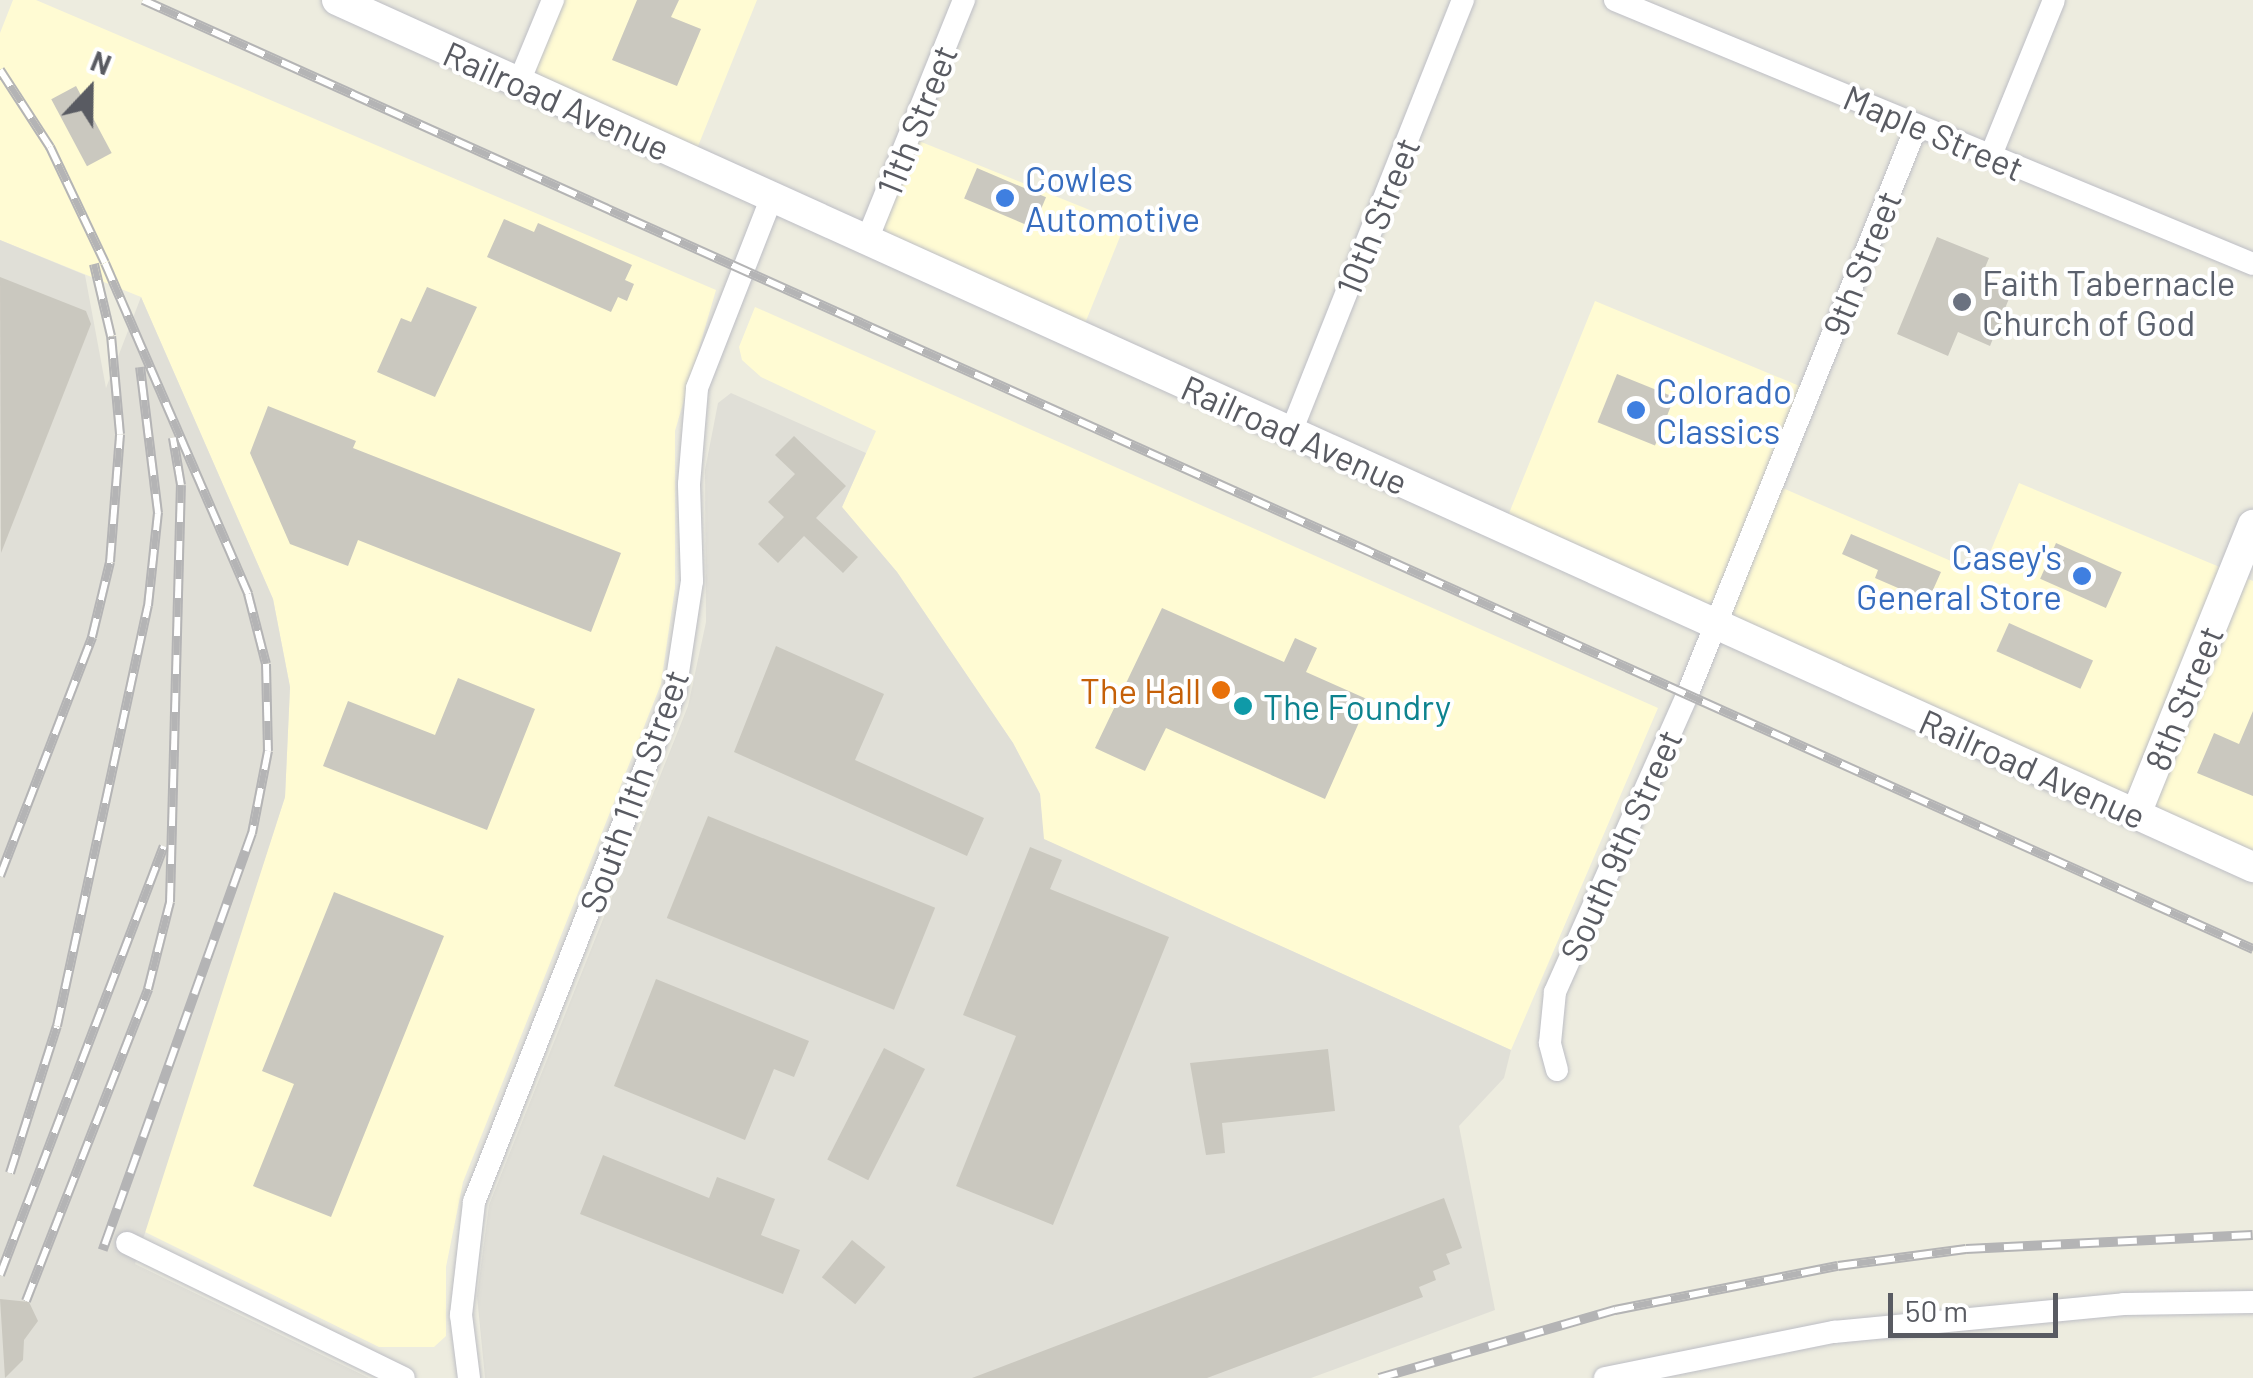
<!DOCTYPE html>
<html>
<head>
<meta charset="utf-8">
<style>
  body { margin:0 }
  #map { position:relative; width:2253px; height:1378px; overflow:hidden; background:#edecdf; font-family:Barlow,sans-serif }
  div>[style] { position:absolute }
  .commercial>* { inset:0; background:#fffbd3; transform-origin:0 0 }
  .industrial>* { inset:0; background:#e0dfd7 }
  .building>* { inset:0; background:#cac8bf; transform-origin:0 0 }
  .roads { filter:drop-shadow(0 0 2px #bdbec5) drop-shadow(0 0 2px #bdbec5) }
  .street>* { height:22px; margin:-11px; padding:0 11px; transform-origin:11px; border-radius:11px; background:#fff }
  .secondary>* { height:30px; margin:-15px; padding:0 15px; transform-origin:15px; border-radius:15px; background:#fff }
  .rail>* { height:10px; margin-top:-5px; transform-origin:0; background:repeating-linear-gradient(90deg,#fff 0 19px,#b4b4b5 0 38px); box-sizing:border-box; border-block:2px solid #b4b4b5 }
  .dots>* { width:28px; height:28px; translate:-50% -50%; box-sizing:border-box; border:5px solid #fff; border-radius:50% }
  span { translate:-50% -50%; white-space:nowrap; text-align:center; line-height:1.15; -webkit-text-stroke:8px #fff; paint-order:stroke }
  .street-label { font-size:35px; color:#595b62 }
  .shop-label { font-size:35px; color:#366cbe }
  .left { translate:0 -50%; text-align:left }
  .right { translate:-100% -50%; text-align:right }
  .worship-label { font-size:35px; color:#5b616d }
  .food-label { font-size:35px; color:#c56008 }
  .culture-label { font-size:35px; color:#0d838f }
  .north { position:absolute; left:40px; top:40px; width:100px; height:100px; -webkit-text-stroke:8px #fff; paint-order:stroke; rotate:22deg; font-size:28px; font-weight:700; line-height:40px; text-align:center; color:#595b62 }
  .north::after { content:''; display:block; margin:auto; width:35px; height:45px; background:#595b62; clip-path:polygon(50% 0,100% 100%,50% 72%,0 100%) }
  .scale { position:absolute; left:1888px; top:1293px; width:170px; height:45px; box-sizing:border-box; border:5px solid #595b62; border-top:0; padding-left:12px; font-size:30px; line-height:35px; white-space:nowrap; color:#595b62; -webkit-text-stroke:8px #fff; paint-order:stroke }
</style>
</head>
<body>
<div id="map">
  <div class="commercial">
    <i style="clip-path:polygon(13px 0,36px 0,716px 290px,675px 431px,675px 588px,661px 684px,463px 1182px,446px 1267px,446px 1336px,434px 1347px,379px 1347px,143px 1231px,285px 797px,290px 687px,273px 599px,141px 297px,0 240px,0 33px)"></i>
    <i style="clip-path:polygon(553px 0,757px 0,692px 161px,519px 82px)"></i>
    <i style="left:909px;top:137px;width:233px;height:111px;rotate:22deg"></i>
    <i style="clip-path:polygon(1595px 301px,1809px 390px,1771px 483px,1981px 574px,2019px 483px,2253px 581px,2253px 867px,1503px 528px)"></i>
    <i style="clip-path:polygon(755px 307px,1658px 708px,1511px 1050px,1043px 839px,1040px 794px,1013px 743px,897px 572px,842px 507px,876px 431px,761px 377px,742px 360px,739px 347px)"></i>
  </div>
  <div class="industrial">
    <i style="clip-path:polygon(0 240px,85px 275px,106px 388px,141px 297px,273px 599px,290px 687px,285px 797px,135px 1264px,369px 1378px,0 1378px)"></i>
    <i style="clip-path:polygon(731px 393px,866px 453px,842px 507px,897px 572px,1013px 743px,1040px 794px,1044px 839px,1511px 1050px,1504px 1078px,1459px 1126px,1495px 1310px,1311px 1378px,485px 1378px,477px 1296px,489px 1205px,688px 706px,706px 622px,705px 470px,718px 403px)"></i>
  </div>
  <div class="building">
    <i style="clip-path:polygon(637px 0,679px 0,671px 17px,701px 29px,677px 86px,612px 60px)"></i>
    <i style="left:76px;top:86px;width:76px;height:28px;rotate:62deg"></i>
    <i style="left:977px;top:168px;width:75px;height:33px;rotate:23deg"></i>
    <i style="clip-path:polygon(504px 219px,534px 232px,538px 223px,632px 265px,625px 280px,634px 284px,627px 301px,618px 297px,611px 312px,487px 257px)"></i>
    <i style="clip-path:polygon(1937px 237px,1989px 258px,1981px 277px,2012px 291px,1990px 346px,1958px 332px,1948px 356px,1897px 334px)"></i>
    <i style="clip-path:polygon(0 277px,86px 311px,91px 324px,1px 553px)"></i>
    <i style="clip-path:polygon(427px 287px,477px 307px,435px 397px,377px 372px,401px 318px,411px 322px)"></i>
    <i style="left:1617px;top:374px;width:62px;height:52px;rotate:22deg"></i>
    <i style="clip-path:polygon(268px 406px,356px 441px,353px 448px,621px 553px,591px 632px,358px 540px,348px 566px,290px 544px,250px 453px)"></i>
    <i style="clip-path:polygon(794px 436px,846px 486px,816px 518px,858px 557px,843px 573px,804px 536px,778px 563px,758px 544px,784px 517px,768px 502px,795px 474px,775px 455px)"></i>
    <i style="clip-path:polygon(1851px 534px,1941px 572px,1928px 601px,1875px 578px,1878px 570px,1842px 554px)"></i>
    <i style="left:2056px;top:543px;width:72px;height:39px;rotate:24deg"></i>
    <i style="clip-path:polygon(1162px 608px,1284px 662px,1295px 638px,1317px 648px,1306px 672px,1369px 700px,1325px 799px,1166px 728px,1145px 771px,1095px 748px)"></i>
    <i style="left:2009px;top:623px;width:92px;height:31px;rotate:24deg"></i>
    <i style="clip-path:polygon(776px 646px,884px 694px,855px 760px,984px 818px,967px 856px,734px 752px)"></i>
    <i style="clip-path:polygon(458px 678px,535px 709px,487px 830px,323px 766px,348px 701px,435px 735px)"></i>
    <i style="clip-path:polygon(2253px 711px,2253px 796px,2197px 773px,2214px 733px,2239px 744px)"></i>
    <i style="left:708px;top:816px;width:245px;height:110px;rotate:22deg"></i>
    <i style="clip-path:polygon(1030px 847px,1062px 860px,1050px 889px,1169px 937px,1053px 1225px,956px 1186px,1016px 1036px,963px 1015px)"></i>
    <i style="clip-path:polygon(334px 892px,444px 936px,331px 1217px,253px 1186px,294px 1084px,262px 1071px)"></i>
    <i style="clip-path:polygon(656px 979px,809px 1041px,794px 1077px,774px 1069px,745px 1140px,614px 1086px)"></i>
    <i style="left:884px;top:1048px;width:46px;height:125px;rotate:27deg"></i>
    <i style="clip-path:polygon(1328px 1049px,1335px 1111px,1222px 1123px,1225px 1153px,1206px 1155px,1190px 1063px)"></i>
    <i style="clip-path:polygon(603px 1155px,709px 1198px,717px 1177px,775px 1199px,761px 1235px,800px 1250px,783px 1294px,580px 1214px)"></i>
    <i style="clip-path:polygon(1444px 1198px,1462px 1248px,1446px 1254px,1450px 1264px,1433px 1271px,1436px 1280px,1419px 1287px,1423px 1297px,1207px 1378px,972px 1378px)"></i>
    <i style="left:852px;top:1240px;width:43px;height:48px;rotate:39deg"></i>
    <i style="clip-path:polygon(0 1299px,29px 1302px,38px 1321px,24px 1340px,23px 1360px,5px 1378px)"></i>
  </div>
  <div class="roads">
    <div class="street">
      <i style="left:1615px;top:0;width:690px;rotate:22.48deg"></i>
      <i style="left:519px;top:82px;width:89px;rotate:-67.5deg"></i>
      <i style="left:1991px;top:155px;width:167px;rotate:-67.9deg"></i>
      <i style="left:867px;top:240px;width:259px;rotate:-68deg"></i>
      <i style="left:1291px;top:432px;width:465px;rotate:-68.3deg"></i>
      <i style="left:1557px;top:1070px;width:28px;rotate:-105deg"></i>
      <i style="left:1550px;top:1043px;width:51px;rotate:-84.4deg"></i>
      <i style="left:1555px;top:992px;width:327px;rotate:-66deg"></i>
      <i style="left:1688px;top:693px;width:612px;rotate:-68.04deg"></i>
      <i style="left:127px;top:1243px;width:308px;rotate:26deg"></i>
      <i style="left:469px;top:1378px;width:64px;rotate:-97.2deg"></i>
      <i style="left:461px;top:1315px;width:114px;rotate:-83.4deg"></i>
      <i style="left:474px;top:1202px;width:548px;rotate:-68.49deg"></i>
      <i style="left:675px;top:692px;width:112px;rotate:-81.3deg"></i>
      <i style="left:692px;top:581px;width:97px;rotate:-91.8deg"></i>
      <i style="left:689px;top:484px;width:96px;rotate:-85.2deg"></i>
      <i style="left:697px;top:388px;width:205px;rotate:-68.6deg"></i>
      <i style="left:1605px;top:1378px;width:234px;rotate:-11.4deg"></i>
      <i style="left:1834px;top:1332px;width:291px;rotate:-5.5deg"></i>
      <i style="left:2124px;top:1304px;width:129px;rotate:-0.9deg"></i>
    </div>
    <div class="secondary">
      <i style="left:337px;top:0;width:2103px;rotate:24.35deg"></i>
      <i style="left:2136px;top:814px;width:312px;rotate:-68deg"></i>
    </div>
  </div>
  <div class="rail">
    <i style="left:143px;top:0;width:2314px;rotate:24.22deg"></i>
    <i style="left:0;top:70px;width:92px;rotate:57deg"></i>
    <i style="left:50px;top:147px;width:128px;rotate:64.6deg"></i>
    <i style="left:105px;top:263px;width:361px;rotate:66.6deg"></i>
    <i style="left:248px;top:594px;width:72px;rotate:75.6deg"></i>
    <i style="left:266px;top:664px;width:87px;rotate:88.7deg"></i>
    <i style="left:268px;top:751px;width:84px;rotate:101deg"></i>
    <i style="left:252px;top:833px;width:443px;rotate:109.7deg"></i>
    <i style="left:0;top:876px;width:256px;rotate:-68.9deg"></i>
    <i style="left:92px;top:637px;width:77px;rotate:-76.5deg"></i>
    <i style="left:110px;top:562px;width:128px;rotate:-85.5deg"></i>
    <i style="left:120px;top:434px;width:98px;rotate:-95.2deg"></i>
    <i style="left:111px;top:336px;width:74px;rotate:-103.3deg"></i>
    <i style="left:10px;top:1173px;width:154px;rotate:-72.3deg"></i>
    <i style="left:57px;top:1026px;width:430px;rotate:-77.8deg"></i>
    <i style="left:148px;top:606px;width:94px;rotate:-83.9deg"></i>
    <i style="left:158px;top:513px;width:147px;rotate:-97deg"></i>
    <i style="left:0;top:1275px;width:459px;rotate:-69.1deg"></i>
    <i style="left:26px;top:1301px;width:335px;rotate:-68.6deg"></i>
    <i style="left:148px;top:989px;width:90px;rotate:-75.8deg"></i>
    <i style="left:170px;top:902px;width:417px;rotate:-88.5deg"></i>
    <i style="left:181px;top:485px;width:48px;rotate:-99.7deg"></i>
    <i style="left:1379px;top:1378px;width:246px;rotate:-16.1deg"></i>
    <i style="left:1615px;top:1310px;width:227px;rotate:-11.2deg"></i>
    <i style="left:1838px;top:1266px;width:129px;rotate:-7.6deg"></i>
    <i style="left:1966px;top:1249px;width:287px;rotate:-2.8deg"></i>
  </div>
  <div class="dots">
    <i style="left:1005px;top:198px;background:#3f7fe0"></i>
    <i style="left:1962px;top:302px;background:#6b7280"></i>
    <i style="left:1636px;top:410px;background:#3f7fe0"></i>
    <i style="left:2082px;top:576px;background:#3f7fe0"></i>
    <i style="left:1221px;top:690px;background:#e8710a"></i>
    <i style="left:1243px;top:706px;background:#0f9aa8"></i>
  </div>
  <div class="street-label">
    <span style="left:557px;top:100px;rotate:24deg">Railroad Avenue</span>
    <span style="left:916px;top:120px;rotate:-68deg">11th Street</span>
    <span style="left:1934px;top:132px;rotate:23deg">Maple Street</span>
    <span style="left:1377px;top:216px;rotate:-68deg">10th Street</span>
    <span style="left:1861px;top:263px;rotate:-68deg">9th Street</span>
    <span style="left:1295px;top:434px;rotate:24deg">Railroad Avenue</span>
    <span style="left:2183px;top:698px;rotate:-68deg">8th Street</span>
    <span style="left:2033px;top:768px;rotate:24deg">Railroad Avenue</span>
    <span style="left:633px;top:791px;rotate:-70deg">South 11th Street</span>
    <span style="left:1620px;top:845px;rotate:-66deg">South 9th Street</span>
  </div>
  <div class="shop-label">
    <span class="left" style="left:1025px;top:198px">Cowles<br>Automotive</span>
    <span class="left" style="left:1656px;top:410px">Colorado<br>Classics</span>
    <span class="right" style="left:2062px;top:576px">Casey's<br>General Store</span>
  </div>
  <div class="worship-label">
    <span class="left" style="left:1982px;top:302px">Faith Tabernacle<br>Church of God</span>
  </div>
  <div class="food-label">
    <span class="right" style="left:1201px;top:690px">The Hall</span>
  </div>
  <div class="culture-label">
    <span class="left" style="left:1263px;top:706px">The Foundry</span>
  </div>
  <div class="north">N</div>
  <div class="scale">50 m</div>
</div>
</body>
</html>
